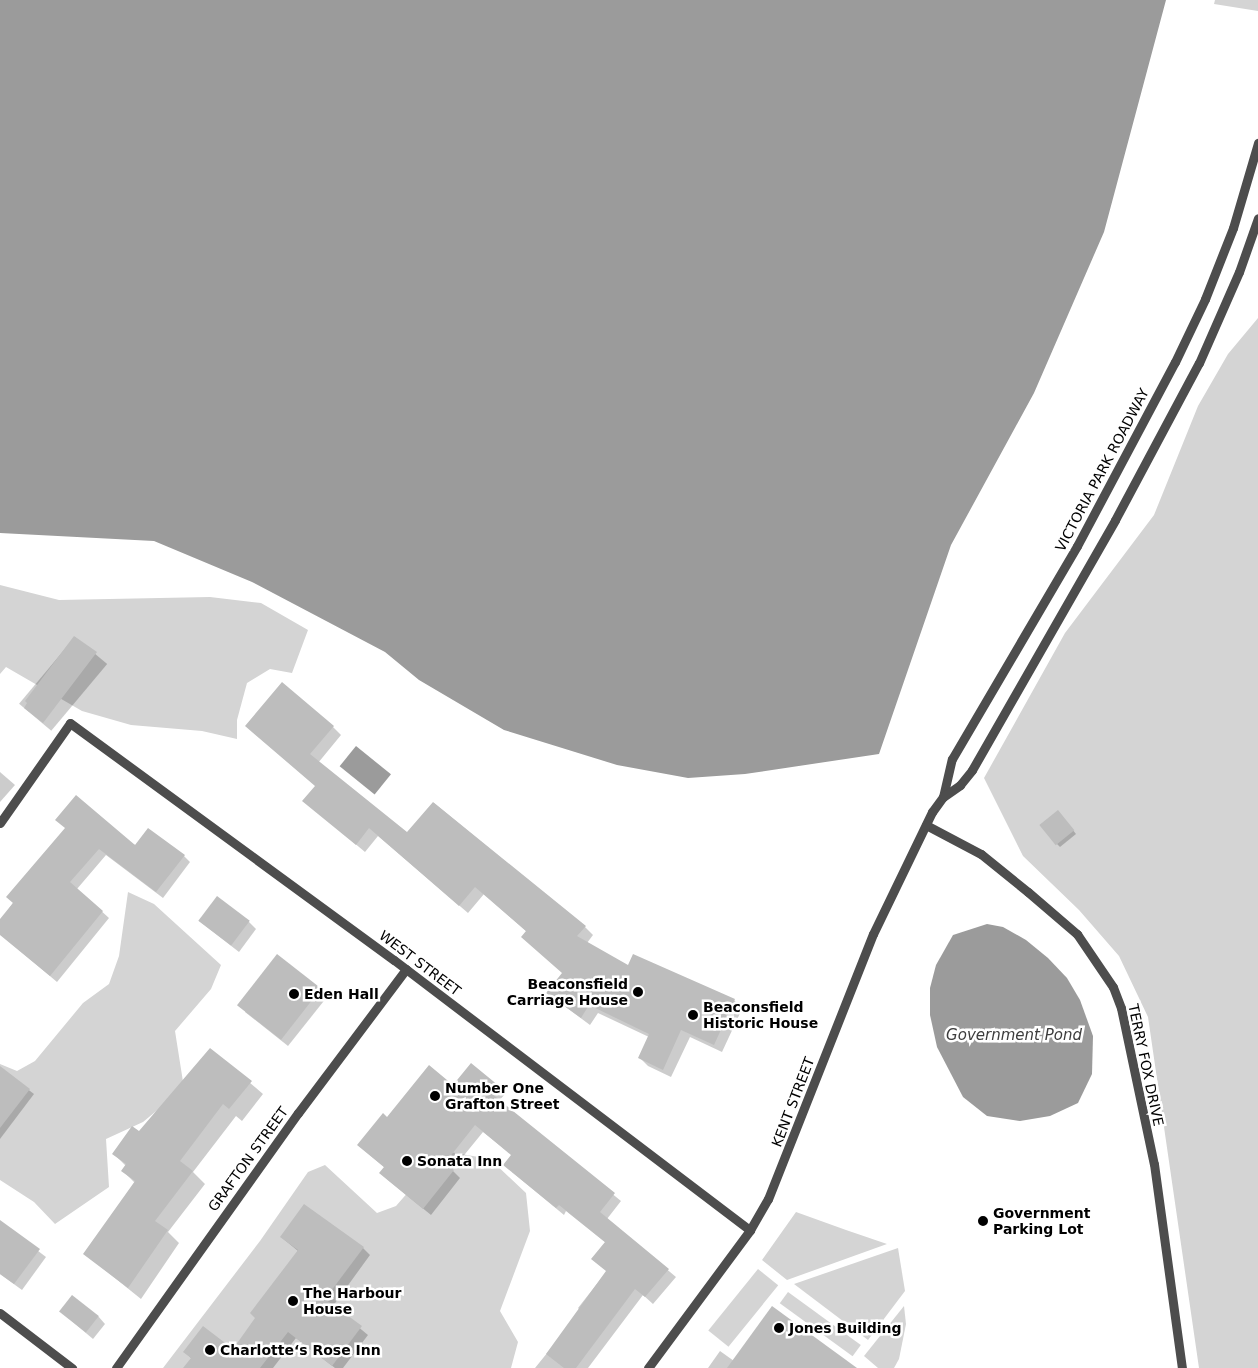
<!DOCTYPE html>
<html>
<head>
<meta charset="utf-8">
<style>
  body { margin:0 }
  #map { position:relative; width:1258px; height:1368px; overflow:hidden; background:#fff; font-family:"DejaVu Sans",sans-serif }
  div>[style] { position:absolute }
  .green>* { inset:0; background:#d4d4d4; transform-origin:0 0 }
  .water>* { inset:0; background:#9b9b9b; transform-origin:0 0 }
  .shadow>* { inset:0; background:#0003; transform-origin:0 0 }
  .building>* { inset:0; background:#bdbdbd; transform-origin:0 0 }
  .minor>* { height:9px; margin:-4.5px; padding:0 4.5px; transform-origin:4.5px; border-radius:4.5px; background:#4d4d4d }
  .dots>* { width:14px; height:14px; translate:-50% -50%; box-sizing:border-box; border:2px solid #fff; border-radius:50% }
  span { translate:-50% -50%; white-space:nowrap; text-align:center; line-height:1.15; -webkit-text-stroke:5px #fff; paint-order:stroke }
  .street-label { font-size:14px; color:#000 }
  .poi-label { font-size:14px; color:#000; font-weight:700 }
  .right { translate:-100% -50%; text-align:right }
  .left { translate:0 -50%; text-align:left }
  .water-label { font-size:15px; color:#3c3c3c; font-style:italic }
</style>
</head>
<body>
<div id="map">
  <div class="green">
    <i style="clip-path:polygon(1215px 0,1258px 0,1258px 11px,1214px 4px)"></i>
    <i style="clip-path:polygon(1258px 318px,1258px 1368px,1199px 1368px,1148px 1017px,1119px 956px,1079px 910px,1023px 856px,984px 778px,1065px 633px,1154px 515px,1198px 406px,1228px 354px)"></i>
    <i style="clip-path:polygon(0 585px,59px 600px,210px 597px,261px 603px,308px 630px,292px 673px,270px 669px,247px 683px,237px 720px,237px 739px,202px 731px,131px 725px,82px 711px,6px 667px,0 674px)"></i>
    <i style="clip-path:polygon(128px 892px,154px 904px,221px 965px,211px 989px,175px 1031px,184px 1088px,143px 1122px,106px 1139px,109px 1187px,55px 1224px,34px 1202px,0 1180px,0 1064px,17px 1071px,35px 1061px,83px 1003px,109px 984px,119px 956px)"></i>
    <i style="clip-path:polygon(444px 1151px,490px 1159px,526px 1193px,530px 1231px,500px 1311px,518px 1342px,511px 1368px,163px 1368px,260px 1241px,308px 1172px,325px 1165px,377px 1213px,396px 1206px)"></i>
    <i style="clip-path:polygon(796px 1212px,846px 1230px,887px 1244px,787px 1280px,762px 1260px)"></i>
    <i style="clip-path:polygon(898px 1248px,905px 1291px,868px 1340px,794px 1284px)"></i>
    <i style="left:758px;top:1269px;width:26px;height:79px;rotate:39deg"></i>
    <i style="left:788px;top:1292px;width:90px;height:14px;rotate:36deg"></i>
    <i style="clip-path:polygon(904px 1306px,906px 1324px,899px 1359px,894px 1368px,878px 1368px,864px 1356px)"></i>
  </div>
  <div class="water">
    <i style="clip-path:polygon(0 0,1166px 0,1104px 232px,1034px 393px,951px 545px,879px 754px,745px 774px,688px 778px,617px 765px,504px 730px,419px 680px,385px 652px,252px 582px,154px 541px,0 533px)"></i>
    <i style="left:356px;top:746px;width:45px;height:26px;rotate:39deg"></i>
    <i style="clip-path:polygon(987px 924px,1003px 927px,1026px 940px,1048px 958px,1067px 978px,1080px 1000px,1093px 1036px,1092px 1074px,1078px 1103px,1050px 1116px,1020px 1121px,987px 1116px,963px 1097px,937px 1047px,930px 1015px,930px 988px,936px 965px,953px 935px)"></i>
  </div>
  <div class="shadow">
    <i style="left:75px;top:637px;width:42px;height:87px;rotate:40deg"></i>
    <i style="clip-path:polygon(333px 727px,341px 735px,318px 763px,407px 834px,434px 803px,585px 927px,593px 935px,587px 943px,629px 967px,734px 1000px,742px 1009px,722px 1052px,690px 1037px,671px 1077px,648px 1066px,640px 1058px,649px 1037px,598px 1013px,590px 1025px,547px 993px,563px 973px,522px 937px,527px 932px,484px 894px,468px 913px,378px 836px,365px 852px,304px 801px,316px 786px,255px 734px)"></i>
    <i style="clip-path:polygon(0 772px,15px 785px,0 802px)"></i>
    <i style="clip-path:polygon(1061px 815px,1076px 834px,1060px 847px,1057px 844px)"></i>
    <i style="clip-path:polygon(66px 829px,184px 856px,190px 862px,163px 898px,106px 855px,77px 889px,109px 918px,57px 982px,0 934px,0 921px)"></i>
    <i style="clip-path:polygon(199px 921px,249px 922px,256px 929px,239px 952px)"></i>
    <i style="clip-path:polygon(278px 956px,327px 997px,288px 1046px,245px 1012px)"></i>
    <i style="clip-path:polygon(210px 1049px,263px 1094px,242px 1121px,236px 1116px,193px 1172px,205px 1184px,168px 1232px,179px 1243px,141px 1299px,85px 1254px,135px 1183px,123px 1171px,126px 1166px,114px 1154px,140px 1132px)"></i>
    <i style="clip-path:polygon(0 1068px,34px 1094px,0 1139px)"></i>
    <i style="clip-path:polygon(453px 1086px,498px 1086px,505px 1094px,499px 1101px,621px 1201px,607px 1219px,676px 1277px,653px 1304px,643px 1295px,588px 1368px,535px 1368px,581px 1311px,578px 1308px,607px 1271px,606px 1243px,566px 1211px,564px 1215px,512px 1172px,512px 1155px,483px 1132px,452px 1170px,460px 1178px,431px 1215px,388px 1180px,380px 1173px,385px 1168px,358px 1145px,387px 1118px)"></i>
    <i style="clip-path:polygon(0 1222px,46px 1257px,22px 1290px,0 1274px)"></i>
    <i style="clip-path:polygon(281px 1237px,363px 1248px,370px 1255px,333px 1306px,368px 1335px,343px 1368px,335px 1368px,296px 1338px,273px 1368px,185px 1368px,192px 1359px,185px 1352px,233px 1350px,257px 1319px,298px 1251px)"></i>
    <i style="clip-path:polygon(61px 1312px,98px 1316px,105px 1324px,93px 1339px)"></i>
    <i style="clip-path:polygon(720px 1351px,734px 1361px,852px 1368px,708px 1368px)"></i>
  </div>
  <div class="building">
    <i style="clip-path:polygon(74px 636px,97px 652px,43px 723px,24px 708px,27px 703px,25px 701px)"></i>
    <i style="clip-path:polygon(282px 682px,334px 726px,310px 754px,407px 832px,433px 802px,586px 926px,577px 936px,628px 965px,633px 954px,735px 999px,714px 1045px,681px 1030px,663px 1070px,638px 1058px,649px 1034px,589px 1005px,581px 1018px,546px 993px,562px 973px,521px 937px,526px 931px,475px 887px,459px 906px,369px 828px,356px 845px,302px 801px,315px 786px,245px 726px)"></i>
    <i style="clip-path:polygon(76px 795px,135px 845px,148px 828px,185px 855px,156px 892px,99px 849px,70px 882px,103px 911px,50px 976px,0 935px,0 919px,13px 903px,6px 897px,65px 828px,55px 820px)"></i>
    <i style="left:1058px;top:810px;width:26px;height:24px;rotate:51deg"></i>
    <i style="left:217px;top:896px;width:41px;height:31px;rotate:37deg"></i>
    <i style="left:277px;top:954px;width:56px;height:65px;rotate:38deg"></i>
    <i style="clip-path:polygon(210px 1048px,252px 1081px,229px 1109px,223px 1104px,180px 1161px,193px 1171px,155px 1221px,168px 1230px,128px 1288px,83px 1254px,135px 1181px,121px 1171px,126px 1164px,112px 1154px,132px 1126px,139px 1131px)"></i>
    <i style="clip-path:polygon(471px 1063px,499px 1086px,492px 1094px,615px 1193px,600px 1212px,669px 1269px,645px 1297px,635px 1289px,576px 1368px,564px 1368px,546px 1354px,606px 1271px,591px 1259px,605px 1242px,559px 1205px,556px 1208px,503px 1165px,511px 1155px,475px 1125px,445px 1163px,454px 1170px,423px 1209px,379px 1173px,384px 1167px,357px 1145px,383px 1113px,387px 1117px,429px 1065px,453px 1085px)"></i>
    <i style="clip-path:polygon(0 1066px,30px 1089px,0 1128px)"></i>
    <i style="clip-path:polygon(304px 1204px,364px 1247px,325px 1299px,362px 1326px,332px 1366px,288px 1332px,260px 1368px,183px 1368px,191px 1358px,183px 1352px,203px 1326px,233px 1349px,255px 1318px,250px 1313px,298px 1250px,280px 1237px)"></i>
    <i style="clip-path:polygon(0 1220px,40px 1249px,14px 1284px,0 1274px)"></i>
    <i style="left:72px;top:1295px;width:34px;height:21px;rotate:38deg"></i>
    <i style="clip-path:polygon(772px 1306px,857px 1368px,727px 1368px)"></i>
  </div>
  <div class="minor">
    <i style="left:943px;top:797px;width:39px;rotate:-77deg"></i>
    <i style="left:952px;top:759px;width:247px;rotate:-59.6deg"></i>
    <i style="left:1077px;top:546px;width:208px;rotate:-62deg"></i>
    <i style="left:1175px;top:362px;width:70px;rotate:-64.5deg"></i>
    <i style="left:1205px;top:299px;width:76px;rotate:-68.5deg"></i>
    <i style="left:1233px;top:228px;width:89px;rotate:-73.6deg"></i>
    <i style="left:0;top:823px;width:122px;rotate:-55deg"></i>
    <i style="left:70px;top:723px;width:401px;rotate:36.2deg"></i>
    <i style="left:394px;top:960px;width:447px;rotate:37.2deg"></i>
    <i style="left:926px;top:825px;width:62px;rotate:27.8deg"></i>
    <i style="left:981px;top:854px;width:60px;rotate:39deg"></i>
    <i style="left:1028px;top:892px;width:65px;rotate:40.6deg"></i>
    <i style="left:1077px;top:934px;width:64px;rotate:55.8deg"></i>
    <i style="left:1113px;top:987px;width:22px;rotate:69deg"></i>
    <i style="left:1121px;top:1008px;width:159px;rotate:78.1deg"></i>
    <i style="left:1154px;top:1164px;width:206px;rotate:82.2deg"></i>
    <i style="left:0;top:1313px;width:91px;rotate:37.4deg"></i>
    <i style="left:116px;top:1368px;width:313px;rotate:-54.5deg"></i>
    <i style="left:298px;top:1113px;width:180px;rotate:-53.1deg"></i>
    <i style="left:648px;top:1368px;width:172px;rotate:-53.5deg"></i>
    <i style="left:750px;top:1230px;width:36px;rotate:-60deg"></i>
    <i style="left:768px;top:1199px;width:285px;rotate:-68.4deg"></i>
    <i style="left:873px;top:934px;width:136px;rotate:-64.2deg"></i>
    <i style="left:932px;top:812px;width:19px;rotate:-54deg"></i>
    <i style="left:943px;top:797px;width:21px;rotate:-35deg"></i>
    <i style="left:960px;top:785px;width:19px;rotate:-51deg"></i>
    <i style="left:972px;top:770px;width:288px;rotate:-60.2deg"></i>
    <i style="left:1115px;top:520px;width:178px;rotate:-61.9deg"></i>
    <i style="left:1199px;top:363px;width:99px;rotate:-66.3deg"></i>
    <i style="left:1239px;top:272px;width:57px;rotate:-70.6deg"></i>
  </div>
  <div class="dots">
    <i style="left:638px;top:992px;background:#000"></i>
    <i style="left:294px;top:994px;background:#000"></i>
    <i style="left:693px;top:1015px;background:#000"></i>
    <i style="left:435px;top:1096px;background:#000"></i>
    <i style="left:407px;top:1161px;background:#000"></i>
    <i style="left:983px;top:1221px;background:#000"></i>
    <i style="left:293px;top:1301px;background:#000"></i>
    <i style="left:779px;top:1328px;background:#000"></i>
    <i style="left:210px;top:1350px;background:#000"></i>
  </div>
  <div class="street-label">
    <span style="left:1102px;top:470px;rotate:-62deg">VICTORIA PARK ROADWAY</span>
    <span style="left:420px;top:963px;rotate:37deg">WEST STREET</span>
    <span style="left:1146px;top:1065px;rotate:78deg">TERRY FOX DRIVE</span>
    <span style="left:793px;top:1102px;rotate:-69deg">KENT STREET</span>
    <span style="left:248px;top:1159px;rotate:-54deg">GRAFTON STREET</span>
  </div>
  <div class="poi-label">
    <span class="right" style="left:628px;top:992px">Beaconsfield<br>Carriage House</span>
    <span class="left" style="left:304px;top:994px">Eden Hall</span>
    <span class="left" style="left:703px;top:1015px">Beaconsfield<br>Historic House</span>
    <span class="left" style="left:445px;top:1096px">Number One<br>Grafton Street</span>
    <span class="left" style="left:417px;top:1161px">Sonata Inn</span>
    <span class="left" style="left:993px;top:1221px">Government<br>Parking Lot</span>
    <span class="left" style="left:303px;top:1301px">The Harbour<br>House</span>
    <span class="left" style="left:789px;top:1328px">Jones Building</span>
    <span class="left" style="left:220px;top:1350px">Charlotte‘s Rose Inn</span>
  </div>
  <div class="water-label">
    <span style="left:1014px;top:1036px">Government Pond</span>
  </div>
</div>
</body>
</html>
